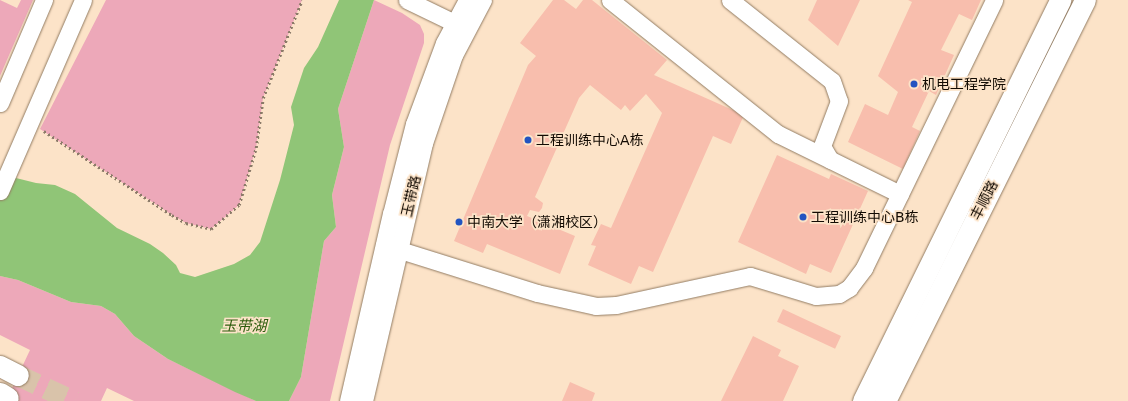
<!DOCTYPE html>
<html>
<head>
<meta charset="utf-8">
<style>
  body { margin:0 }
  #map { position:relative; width:1128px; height:401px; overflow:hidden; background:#fce3c8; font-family:"DejaVu Sans","Noto Sans SC",sans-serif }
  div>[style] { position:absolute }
  .green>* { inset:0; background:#eda8b9 }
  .water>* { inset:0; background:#90c577 }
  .building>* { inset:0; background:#f8bead; transform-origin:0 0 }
  .major-tunnel>* { height:21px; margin-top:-10.5px; transform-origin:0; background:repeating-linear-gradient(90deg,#d9c3aa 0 21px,transparent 0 31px) }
  .path>* { height:2.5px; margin-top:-1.25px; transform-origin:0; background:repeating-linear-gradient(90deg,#8b7a68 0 2px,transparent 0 5px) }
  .roads { filter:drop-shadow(0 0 1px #927c63) drop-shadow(0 0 1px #927c63) }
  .minor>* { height:17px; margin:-8.5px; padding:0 8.5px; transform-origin:8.5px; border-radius:8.5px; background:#fff }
  .major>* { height:21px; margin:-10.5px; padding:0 10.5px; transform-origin:10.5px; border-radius:10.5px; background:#fff }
  .dots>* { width:11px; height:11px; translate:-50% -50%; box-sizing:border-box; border:2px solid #fce3c8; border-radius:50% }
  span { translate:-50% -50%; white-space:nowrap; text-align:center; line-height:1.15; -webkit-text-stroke:3.5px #fce3c8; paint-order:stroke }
  .poi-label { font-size:14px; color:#130b03 }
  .left { translate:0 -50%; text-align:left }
  .street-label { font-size:14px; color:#130b03 }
  .water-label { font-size:15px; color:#2e5e0e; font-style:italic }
</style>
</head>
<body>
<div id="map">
  <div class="green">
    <i style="clip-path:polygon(0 0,17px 8px,21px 0,33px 0,0 76px)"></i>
    <i style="clip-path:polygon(106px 0,302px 0,263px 98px,256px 148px,239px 205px,211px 229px,186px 223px,172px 215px,40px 129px)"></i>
    <i style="clip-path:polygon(374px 0,402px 13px,420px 25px,424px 34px,424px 43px,390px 145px,330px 401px,289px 401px,301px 377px,324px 241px,336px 227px,332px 195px,344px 147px,338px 109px)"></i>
    <i style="clip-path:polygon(0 276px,18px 280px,71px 302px,101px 306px,115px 314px,134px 336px,168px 359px,256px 401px,134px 401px,107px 388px,101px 401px,6px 401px,30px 350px,0 335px)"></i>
  </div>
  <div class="water">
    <i style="clip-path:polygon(339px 0,374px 0,338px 109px,344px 147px,332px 195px,336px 227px,324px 241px,301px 377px,289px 401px,256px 401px,235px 392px,168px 359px,134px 336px,115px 314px,101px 306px,71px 302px,18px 280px,0 276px,0 174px,36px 183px,55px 185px,75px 194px,117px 228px,150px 244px,163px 253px,176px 265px,180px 273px,195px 277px,234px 264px,250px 255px,260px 242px,280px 180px,294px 125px,291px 107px,304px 68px,318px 47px)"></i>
  </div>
  <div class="building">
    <i style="clip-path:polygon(553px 0,564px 0,576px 9px,583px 0,592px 0,667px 60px,654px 75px,744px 115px,731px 144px,713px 136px,653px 272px,639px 266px,631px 284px,588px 265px,596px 246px,591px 245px,601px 224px,611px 228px,662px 113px,646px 94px,630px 111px,625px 105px,621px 110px,590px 85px,579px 98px,535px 197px,543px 203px,542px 208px,539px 212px,530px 210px,527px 216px,575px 236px,560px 274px,487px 244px,483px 253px,454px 241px,528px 65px,536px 56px,520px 43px)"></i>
    <i style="clip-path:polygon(817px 0,860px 0,838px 46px,808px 20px)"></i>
    <i style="clip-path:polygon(908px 0,981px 0,972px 20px,959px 14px,941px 50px,954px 55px,936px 95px,929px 91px,912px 127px,920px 131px,903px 169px,848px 142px,865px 104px,888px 115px,898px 92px,878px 76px,912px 2px)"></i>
    <i style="clip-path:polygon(777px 155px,829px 179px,831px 174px,868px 191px,831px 273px,810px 264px,806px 274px,738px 242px)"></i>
    <i style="left:783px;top:309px;width:64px;height:14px;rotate:25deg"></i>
    <i style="clip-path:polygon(753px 336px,781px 350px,778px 356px,799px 366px,783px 401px,721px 401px)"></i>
    <i style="clip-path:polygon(570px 382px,595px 393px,592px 401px,562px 401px)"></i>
  </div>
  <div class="major-tunnel">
    <i style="left:18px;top:375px;width:62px;rotate:24.9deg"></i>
  </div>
  <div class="path">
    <i style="left:44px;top:131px;width:153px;rotate:33.3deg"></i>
    <i style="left:172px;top:215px;width:16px;rotate:30deg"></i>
    <i style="left:186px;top:223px;width:26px;rotate:13deg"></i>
    <i style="left:211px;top:229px;width:37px;rotate:-41deg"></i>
    <i style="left:239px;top:205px;width:59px;rotate:-73.4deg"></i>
    <i style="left:256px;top:148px;width:50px;rotate:-82deg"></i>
    <i style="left:263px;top:98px;width:105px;rotate:-68.3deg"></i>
  </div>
  <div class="roads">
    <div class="minor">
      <i style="left:407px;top:0;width:64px;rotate:25.8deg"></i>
      <i style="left:610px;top:0;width:215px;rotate:38.6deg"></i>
      <i style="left:778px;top:134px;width:136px;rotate:26.2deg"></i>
      <i style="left:730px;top:0;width:130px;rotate:38.5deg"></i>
      <i style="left:832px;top:81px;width:21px;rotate:71deg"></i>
      <i style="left:839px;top:101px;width:48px;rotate:110.7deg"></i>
      <i style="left:822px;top:146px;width:16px;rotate:60deg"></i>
      <i style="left:0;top:103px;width:112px;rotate:-66.9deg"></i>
      <i style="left:0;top:191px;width:208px;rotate:-66.5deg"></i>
      <i style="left:384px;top:245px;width:160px;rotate:17.4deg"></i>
      <i style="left:537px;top:293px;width:60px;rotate:12.4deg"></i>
      <i style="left:596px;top:306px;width:20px;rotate:-3deg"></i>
      <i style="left:616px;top:305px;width:137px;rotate:-12.2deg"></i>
      <i style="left:750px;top:276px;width:69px;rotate:16.9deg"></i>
      <i style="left:816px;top:296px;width:23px;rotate:-5deg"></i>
      <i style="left:839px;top:294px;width:12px;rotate:-31deg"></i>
      <i style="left:849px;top:288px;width:25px;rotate:-53deg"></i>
      <i style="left:864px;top:268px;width:298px;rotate:-64.1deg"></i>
      <i style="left:348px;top:401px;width:192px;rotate:-77.1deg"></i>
      <i style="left:391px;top:214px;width:93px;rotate:-75.7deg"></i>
      <i style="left:414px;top:124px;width:86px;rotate:-69.7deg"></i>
      <i style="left:444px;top:43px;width:49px;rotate:-61.9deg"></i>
      <i style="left:364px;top:401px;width:265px;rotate:-76.9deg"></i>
      <i style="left:424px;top:143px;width:93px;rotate:-71.2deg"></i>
      <i style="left:454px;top:55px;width:62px;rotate:-62.2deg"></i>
    </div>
    <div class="major">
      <i style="left:0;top:366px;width:20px;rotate:27deg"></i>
      <i style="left:0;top:393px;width:9px;rotate:32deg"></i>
      <i style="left:863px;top:401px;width:447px;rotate:-63.8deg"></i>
      <i style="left:885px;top:401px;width:448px;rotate:-63.5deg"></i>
    </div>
  </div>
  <div class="dots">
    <i style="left:914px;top:84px;background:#2254c1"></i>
    <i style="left:528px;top:140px;background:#2254c1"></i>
    <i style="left:803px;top:217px;background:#2254c1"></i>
    <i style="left:459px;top:222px;background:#2254c1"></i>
  </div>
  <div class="poi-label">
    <span class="left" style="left:922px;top:84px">机电工程学院</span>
    <span class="left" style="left:536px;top:140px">工程训练中心A栋</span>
    <span class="left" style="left:811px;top:217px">工程训练中心B栋</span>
    <span class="left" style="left:467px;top:222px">中南大学（潇湘校区）</span>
  </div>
  <div class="street-label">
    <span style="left:411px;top:196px;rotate:-77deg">玉带路</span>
    <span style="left:984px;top:200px;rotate:-63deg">丰顺路</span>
  </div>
  <div class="water-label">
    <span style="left:244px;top:327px">玉带湖</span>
  </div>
</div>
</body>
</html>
